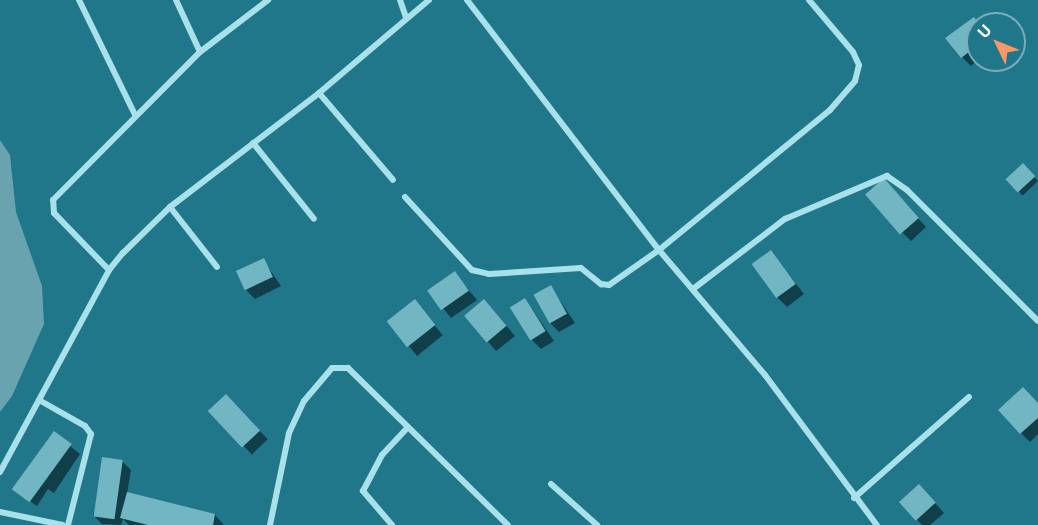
<!DOCTYPE html>
<html>
<head>
<meta charset="utf-8">
<style>
  body { margin:0 }
  #map { position:relative; width:1038px; height:525px; overflow:hidden; background:#1f7789; font-family:"Noto Sans",sans-serif }
  div>[style] { position:absolute }
  .water>* { inset:0; background:#68a3af }
  .shadow>* { inset:0; background:#0007; transform-origin:0 0 }
  .building>* { inset:0; background:#71b6c2; transform-origin:0 0 }
  .street>* { height:6px; margin:-3px; padding:0 3px; transform-origin:3px; border-radius:3px; background:#a9e1eb }
  span { translate:-50% -50%; white-space:nowrap; text-align:center; line-height:1.15; -webkit-text-stroke:6px #1f7789; paint-order:stroke }
  .north { position:absolute; left:966px; top:12px; width:60px; height:60px; box-sizing:border-box; background:#1f7789; border:2px solid #79adb8; border-radius:50%; rotate:313deg; font-size:16px; font-weight:700; line-height:24px; text-align:center; color:#fff }
  .north::after { content:''; display:block; margin:auto; width:21px; height:27px; background:#fa9769; clip-path:polygon(50% 0,100% 100%,50% 72%,0 100%) }
</style>
</head>
<body>
<div id="map">
  <div class="water">
    <i style="clip-path:polygon(0 140px,10px 155px,16px 212px,42px 286px,44px 324px,12px 396px,0 412px)"></i>
  </div>
  <div class="shadow">
    <i style="clip-path:polygon(978px 24px,978px 60px,971px 66px,962px 57px)"></i>
    <i style="left:1023px;top:165px;width:22px;height:21px;rotate:47deg"></i>
    <i style="clip-path:polygon(892px 189px,926px 227px,911px 241px,902px 232px)"></i>
    <i style="clip-path:polygon(771px 252px,804px 294px,787px 307px,778px 298px)"></i>
    <i style="clip-path:polygon(263px 260px,281px 286px,255px 299px,246px 290px)"></i>
    <i style="clip-path:polygon(454px 273px,477px 300px,451px 318px,429px 291px)"></i>
    <i style="clip-path:polygon(550px 286px,575px 323px,559px 332px,550px 323px)"></i>
    <i style="clip-path:polygon(525px 299px,554px 341px,541px 349px,532px 340px)"></i>
    <i style="left:415px;top:301px;width:44px;height:33px;rotate:51deg"></i>
    <i style="clip-path:polygon(493px 310px,515px 336px,496px 351px,466px 316px)"></i>
    <i style="left:226px;top:396px;width:60px;height:22px;rotate:46deg"></i>
    <i style="clip-path:polygon(1038px 405px,1038px 434px,1030px 442px,1021px 433px)"></i>
    <i style="clip-path:polygon(54px 433px,80px 454px,54px 493px,48px 489px,37px 506px,19px 494px)"></i>
    <i style="clip-path:polygon(122px 461px,131px 470px,127px 494px,215px 515px,224px 525px,129px 525px,123px 519px,121px 525px,102px 524px,93px 515px)"></i>
    <i style="clip-path:polygon(928px 495px,944px 513px,930px 525px,922px 525px,901px 502px)"></i>
  </div>
  <div class="building">
    <i style="clip-path:polygon(974px 17px,979px 24px,978px 45px,961px 58px,945px 38px)"></i>
    <i style="left:1023px;top:163px;width:18px;height:24px;rotate:47deg"></i>
    <i style="left:884px;top:178px;width:53px;height:25px;rotate:49deg"></i>
    <i style="left:771px;top:250px;width:42px;height:24px;rotate:54deg"></i>
    <i style="left:264px;top:258px;width:21px;height:31px;rotate:65deg"></i>
    <i style="left:455px;top:271px;width:24px;height:34px;rotate:55deg"></i>
    <i style="left:551px;top:285px;width:33px;height:20px;rotate:61deg"></i>
    <i style="left:525px;top:298px;width:39px;height:18px;rotate:58deg"></i>
    <i style="left:415px;top:299px;width:33px;height:36px;rotate:52deg"></i>
    <i style="left:484px;top:299px;width:35px;height:26px;rotate:50deg"></i>
    <i style="clip-path:polygon(1023px 387px,1038px 403px,1038px 418px,1020px 434px,998px 410px)"></i>
    <i style="left:226px;top:394px;width:50px;height:25px;rotate:47deg"></i>
    <i style="left:54px;top:431px;width:22px;height:72px;rotate:36deg"></i>
    <i style="left:102px;top:457px;width:21px;height:60px;rotate:8deg"></i>
    <i style="left:919px;top:484px;width:25px;height:27px;rotate:48deg"></i>
    <i style="clip-path:polygon(127px 492px,215px 514px,213px 525px,148px 525px,120px 518px)"></i>
  </div>
  <div class="street">
    <i style="left:79px;top:0;width:128px;rotate:64deg"></i>
    <i style="left:176px;top:0;width:57px;rotate:65.2deg"></i>
    <i style="left:400px;top:0;width:18px;rotate:71deg"></i>
    <i style="left:467px;top:0;width:315px;rotate:52.5deg"></i>
    <i style="left:659px;top:250px;width:164px;rotate:49.7deg"></i>
    <i style="left:765px;top:375px;width:187px;rotate:53.3deg"></i>
    <i style="left:319px;top:93px;width:114px;rotate:49.6deg"></i>
    <i style="left:253px;top:143px;width:97px;rotate:51.2deg"></i>
    <i style="left:405px;top:197px;width:99px;rotate:47.5deg"></i>
    <i style="left:472px;top:270px;width:17px;rotate:13deg"></i>
    <i style="left:489px;top:274px;width:92px;rotate:-3.7deg"></i>
    <i style="left:581px;top:268px;width:26px;rotate:39deg"></i>
    <i style="left:601px;top:284px;width:8px;rotate:7deg"></i>
    <i style="left:609px;top:285px;width:61px;rotate:-35deg"></i>
    <i style="left:659px;top:250px;width:221px;rotate:-39.3deg"></i>
    <i style="left:830px;top:110px;width:38px;rotate:-49deg"></i>
    <i style="left:855px;top:81px;width:16px;rotate:-76deg"></i>
    <i style="left:859px;top:65px;width:14px;rotate:-115deg"></i>
    <i style="left:853px;top:52px;width:68px;rotate:-130.2deg"></i>
    <i style="left:170px;top:207px;width:76px;rotate:51.9deg"></i>
    <i style="left:109px;top:270px;width:79px;rotate:-134deg"></i>
    <i style="left:54px;top:213px;width:13px;rotate:-94deg"></i>
    <i style="left:53px;top:200px;width:209px;rotate:-45.2deg"></i>
    <i style="left:200px;top:52px;width:86px;rotate:-37.4deg"></i>
    <i style="left:693px;top:289px;width:116px;rotate:-37.3deg"></i>
    <i style="left:785px;top:219px;width:111px;rotate:-22.9deg"></i>
    <i style="left:887px;top:176px;width:24px;rotate:35deg"></i>
    <i style="left:907px;top:190px;width:185px;rotate:45deg"></i>
    <i style="left:39px;top:400px;width:53px;rotate:29.5deg"></i>
    <i style="left:85px;top:426px;width:10px;rotate:53deg"></i>
    <i style="left:91px;top:434px;width:94px;rotate:104.2deg"></i>
    <i style="left:0;top:472px;width:230px;rotate:-61.6deg"></i>
    <i style="left:109px;top:270px;width:22px;rotate:-51deg"></i>
    <i style="left:123px;top:253px;width:66px;rotate:-44.4deg"></i>
    <i style="left:170px;top:207px;width:188px;rotate:-37.4deg"></i>
    <i style="left:319px;top:93px;width:144px;rotate:-40.2deg"></i>
    <i style="left:551px;top:484px;width:62px;rotate:41.7deg"></i>
    <i style="left:854px;top:498px;width:153px;rotate:-41.3deg"></i>
    <i style="left:0;top:512px;width:64px;rotate:11.7deg"></i>
    <i style="left:270px;top:525px;width:94px;rotate:-78.3deg"></i>
    <i style="left:289px;top:433px;width:35px;rotate:-65deg"></i>
    <i style="left:304px;top:401px;width:43px;rotate:-49.7deg"></i>
    <i style="left:332px;top:368px;width:16px"></i>
    <i style="left:348px;top:368px;width:224px;rotate:44.5deg"></i>
    <i style="left:392px;top:525px;width:45px;rotate:-130.5deg"></i>
    <i style="left:363px;top:491px;width:41px;rotate:-62.2deg"></i>
    <i style="left:382px;top:455px;width:38px;rotate:-47deg"></i>
  </div>
  <div class="north">U</div>
</div>
</body>
</html>
